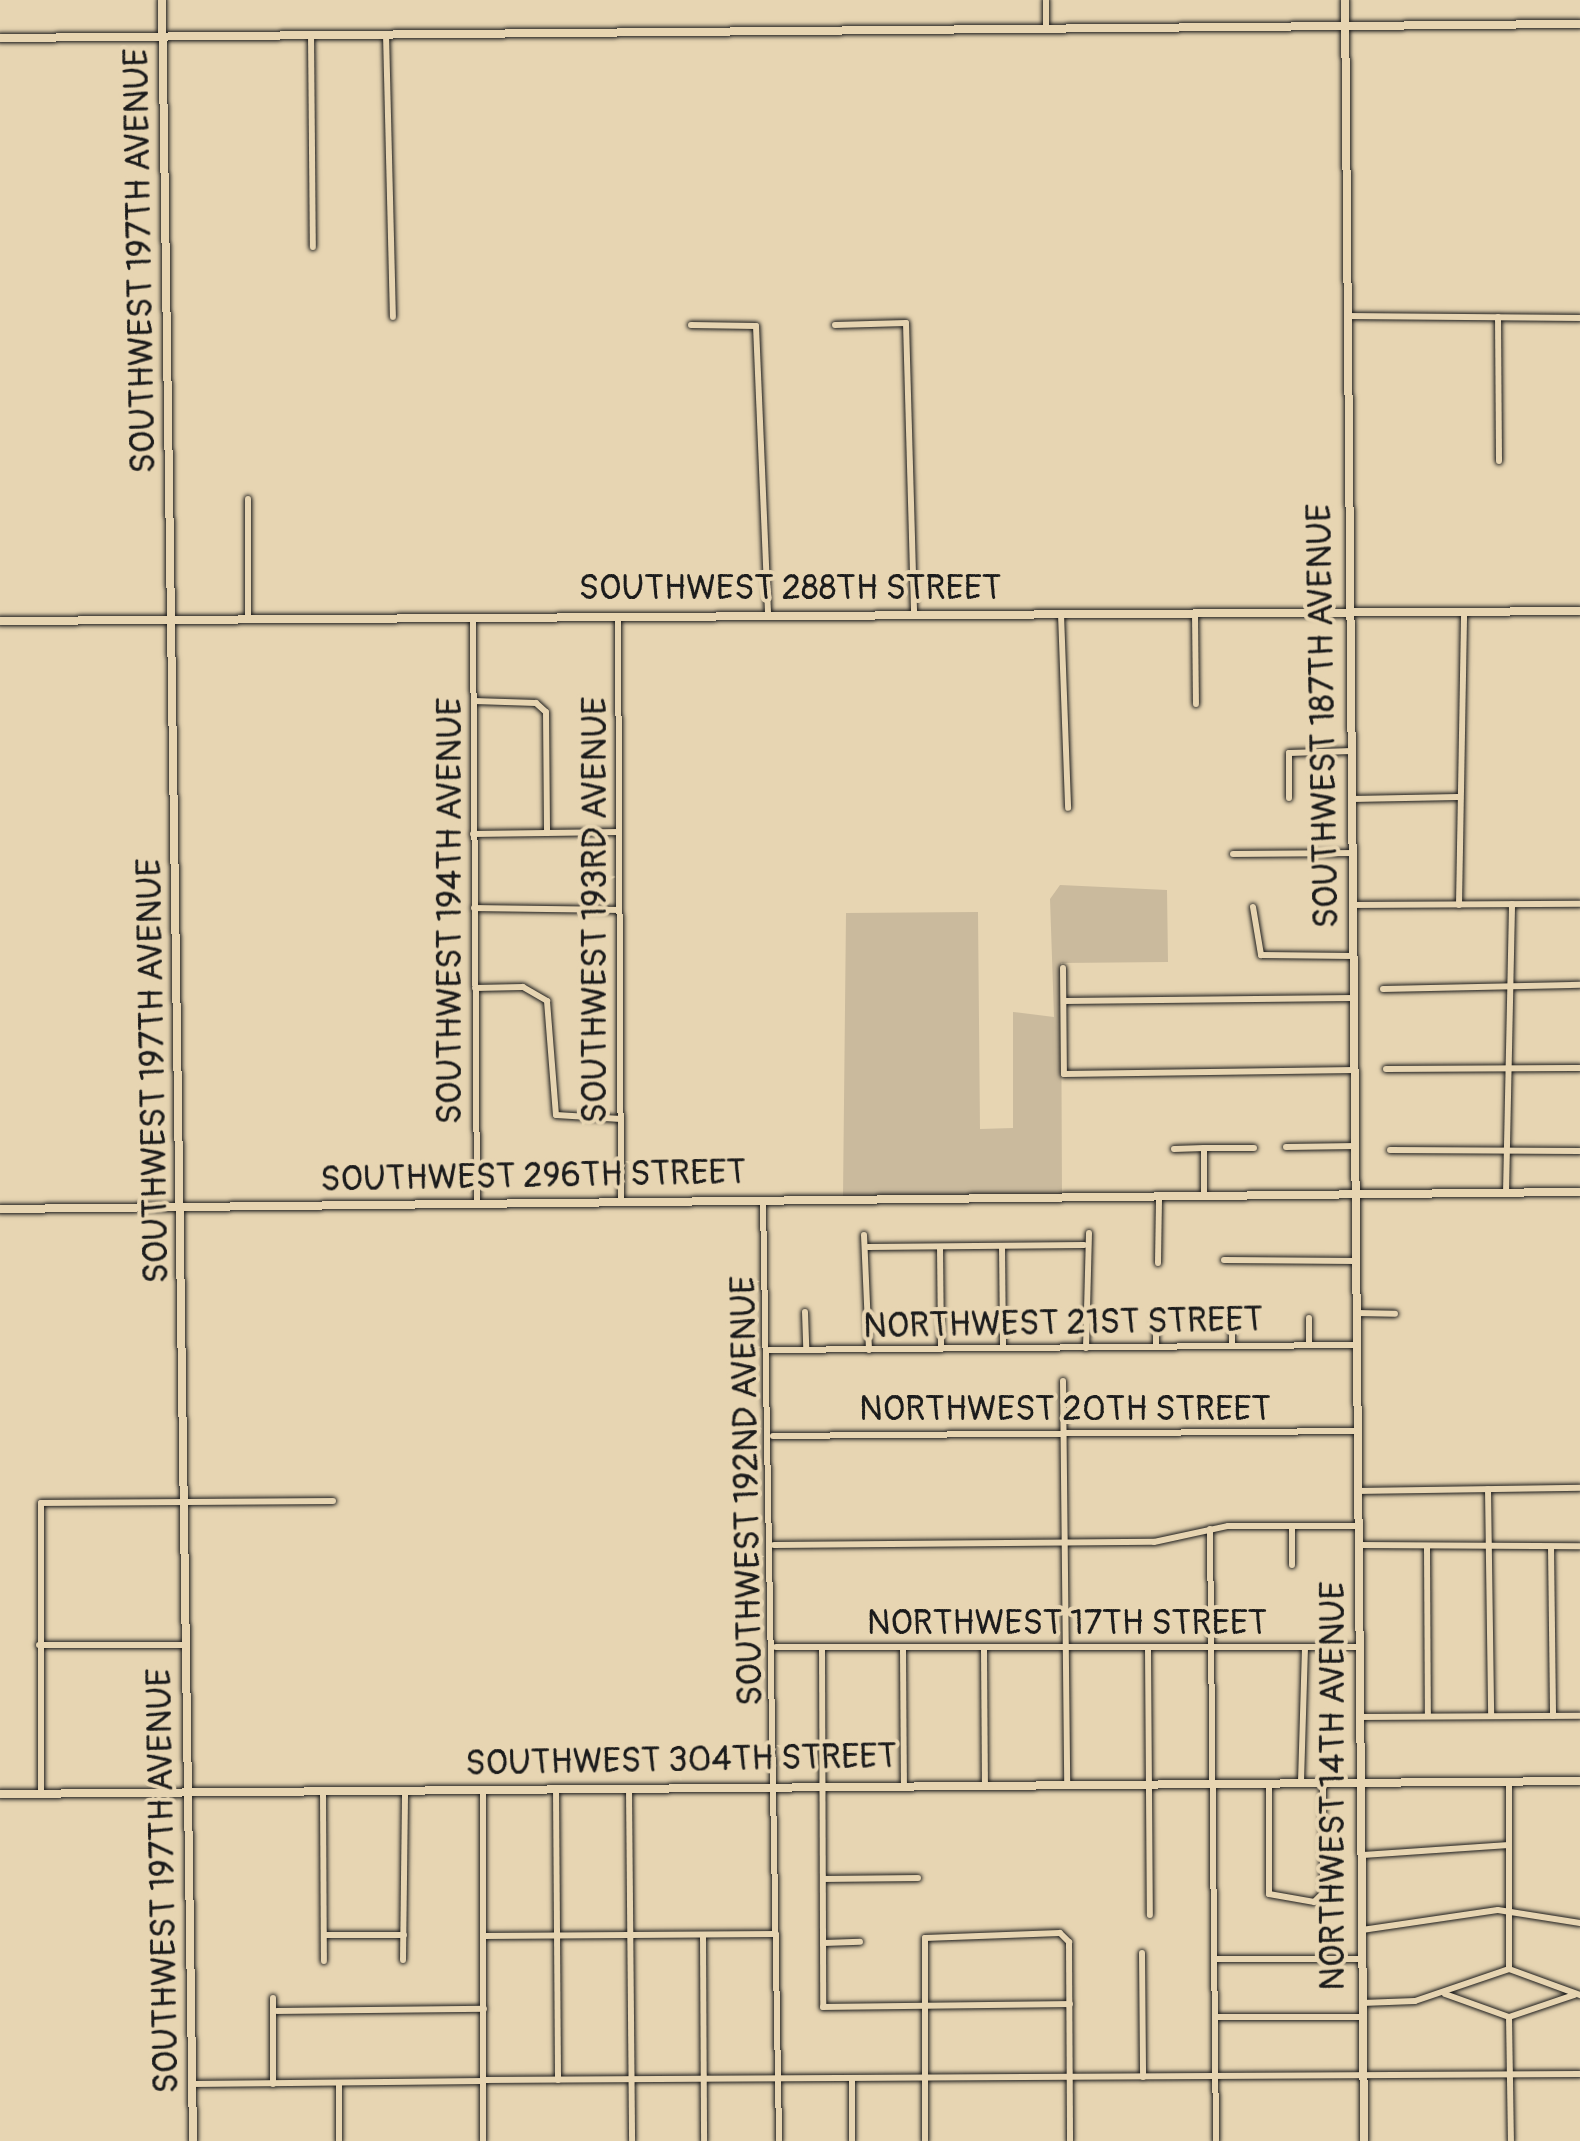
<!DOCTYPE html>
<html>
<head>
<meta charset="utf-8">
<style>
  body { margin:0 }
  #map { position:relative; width:1580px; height:2141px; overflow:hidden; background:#e7d5b2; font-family:Pangolin,sans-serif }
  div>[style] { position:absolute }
  .green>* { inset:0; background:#caba9d }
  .roads { filter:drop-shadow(0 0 2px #1c1c1c) drop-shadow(0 0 2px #1c1c1c) }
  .minor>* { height:6px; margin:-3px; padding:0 3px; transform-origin:3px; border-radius:3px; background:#e7d5b2 }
  .tertiary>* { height:8px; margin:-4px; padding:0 4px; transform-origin:4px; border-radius:4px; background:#e7d5b2 }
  span { translate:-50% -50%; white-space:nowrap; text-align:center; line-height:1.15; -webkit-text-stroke:8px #e7d5b2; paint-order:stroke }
  .street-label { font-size:35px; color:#1c1c1c }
</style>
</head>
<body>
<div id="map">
  <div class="green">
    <i style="clip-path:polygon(1060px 885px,1167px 890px,1168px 962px,1061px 963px,1062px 1194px,843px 1197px,846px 913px,978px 912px,980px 1129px,1013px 1128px,1013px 1012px,1054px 1017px,1050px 899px)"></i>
  </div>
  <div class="roads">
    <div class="minor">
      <i style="left:1046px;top:28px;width:28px;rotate:-90deg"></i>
      <i style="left:386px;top:34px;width:283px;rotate:88.6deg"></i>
      <i style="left:311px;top:35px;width:212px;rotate:89.5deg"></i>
      <i style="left:1349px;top:316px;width:231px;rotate:0.5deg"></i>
      <i style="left:1498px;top:317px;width:144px;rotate:89.6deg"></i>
      <i style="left:691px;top:325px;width:65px;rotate:0.9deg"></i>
      <i style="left:756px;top:326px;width:290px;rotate:87.6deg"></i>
      <i style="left:835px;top:325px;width:71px;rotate:-1.6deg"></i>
      <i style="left:906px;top:323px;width:292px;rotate:88.4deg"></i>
      <i style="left:248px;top:499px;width:120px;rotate:90deg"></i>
      <i style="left:1195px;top:613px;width:91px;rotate:89.4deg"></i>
      <i style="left:1061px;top:614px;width:194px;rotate:87.9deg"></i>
      <i style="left:618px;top:616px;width:587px;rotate:89.71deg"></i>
      <i style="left:473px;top:617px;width:588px;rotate:89.61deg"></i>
      <i style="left:474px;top:701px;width:62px;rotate:1.8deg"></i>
      <i style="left:536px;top:703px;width:13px;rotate:42deg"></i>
      <i style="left:546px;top:712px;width:121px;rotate:89.5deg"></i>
      <i style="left:1289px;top:798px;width:45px;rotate:-90deg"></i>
      <i style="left:1289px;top:753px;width:63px;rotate:-1.8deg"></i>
      <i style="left:1352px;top:799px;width:106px;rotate:-1.1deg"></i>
      <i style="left:473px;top:834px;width:146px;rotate:-0.8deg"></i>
      <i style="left:1233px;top:854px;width:120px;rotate:-0.5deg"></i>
      <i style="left:1353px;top:905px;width:227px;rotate:-0.3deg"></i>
      <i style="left:1459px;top:905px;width:294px;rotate:-89deg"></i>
      <i style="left:1253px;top:907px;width:49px;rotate:80.5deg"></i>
      <i style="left:1261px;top:955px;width:92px;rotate:0.6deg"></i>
      <i style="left:474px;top:908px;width:145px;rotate:0.8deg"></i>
      <i style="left:1063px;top:968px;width:106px;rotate:89.5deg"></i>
      <i style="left:1064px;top:1074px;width:291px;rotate:-0.8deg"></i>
      <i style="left:475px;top:988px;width:48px;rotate:-1.2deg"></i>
      <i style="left:523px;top:987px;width:28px;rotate:30deg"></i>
      <i style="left:547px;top:1001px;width:114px;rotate:85.5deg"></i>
      <i style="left:556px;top:1115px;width:65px;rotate:3.5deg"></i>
      <i style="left:1383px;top:989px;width:197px;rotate:-1.2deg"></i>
      <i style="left:1064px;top:1001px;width:289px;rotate:-0.6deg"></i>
      <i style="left:1386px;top:1069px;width:194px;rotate:-0.3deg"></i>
      <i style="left:1286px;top:1147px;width:70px;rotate:-0.8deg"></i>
      <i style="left:1174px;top:1149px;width:30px;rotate:-2deg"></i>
      <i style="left:1390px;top:1150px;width:190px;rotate:0.3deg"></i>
      <i style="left:1506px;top:1193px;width:289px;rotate:-88.8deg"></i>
      <i style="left:1204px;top:1197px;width:49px;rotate:-90deg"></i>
      <i style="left:1204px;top:1148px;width:50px"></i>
      <i style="left:763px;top:1201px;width:940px;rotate:89.02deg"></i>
      <i style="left:864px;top:1235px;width:115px;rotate:87.5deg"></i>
      <i style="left:1002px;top:1246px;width:102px;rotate:89.4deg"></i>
      <i style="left:868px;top:1247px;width:216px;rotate:-0.5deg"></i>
      <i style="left:940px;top:1247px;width:102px;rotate:89.4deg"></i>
      <i style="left:1224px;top:1260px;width:132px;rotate:0.4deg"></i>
      <i style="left:1158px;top:1263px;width:65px;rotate:-89.1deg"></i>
      <i style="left:805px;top:1312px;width:38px;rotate:88deg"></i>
      <i style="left:1356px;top:1313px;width:39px;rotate:1deg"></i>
      <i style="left:1309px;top:1318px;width:27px;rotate:90deg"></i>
      <i style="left:1156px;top:1319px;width:28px;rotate:90deg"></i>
      <i style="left:1232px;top:1319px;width:27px;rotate:90deg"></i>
      <i style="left:1086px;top:1348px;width:115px;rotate:-88.5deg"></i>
      <i style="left:769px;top:1350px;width:587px;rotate:-0.49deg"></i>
      <i style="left:1063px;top:1381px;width:403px;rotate:89.4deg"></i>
      <i style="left:773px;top:1436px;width:584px;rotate:-0.49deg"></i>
      <i style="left:1488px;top:1489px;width:227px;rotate:89.2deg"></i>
      <i style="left:1358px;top:1491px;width:222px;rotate:-0.8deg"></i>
      <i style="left:1210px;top:1529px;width:612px;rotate:89.44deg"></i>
      <i style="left:774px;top:1545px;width:380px;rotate:-0.5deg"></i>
      <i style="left:1154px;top:1542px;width:76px;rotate:-12.2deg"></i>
      <i style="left:1228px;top:1526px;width:130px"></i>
      <i style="left:1358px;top:1545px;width:222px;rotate:0.3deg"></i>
      <i style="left:1427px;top:1547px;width:169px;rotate:89.7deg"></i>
      <i style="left:1551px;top:1547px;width:169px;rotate:89.3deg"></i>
      <i style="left:1292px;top:1565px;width:39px;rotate:-90deg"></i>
      <i style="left:39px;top:1645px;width:148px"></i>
      <i style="left:776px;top:1647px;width:583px"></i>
      <i style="left:822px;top:1647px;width:360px;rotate:89.8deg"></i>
      <i style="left:823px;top:2007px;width:247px;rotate:-0.7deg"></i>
      <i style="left:984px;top:1649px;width:136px;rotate:89.6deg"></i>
      <i style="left:1148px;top:1649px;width:266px;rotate:89.6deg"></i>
      <i style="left:903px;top:1650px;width:136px;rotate:89.6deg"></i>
      <i style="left:1360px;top:1717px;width:220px;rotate:-0.3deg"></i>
      <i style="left:1301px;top:1782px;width:135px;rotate:-88.3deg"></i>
      <i style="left:1509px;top:1782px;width:187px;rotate:90deg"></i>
      <i style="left:1269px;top:1783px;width:111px;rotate:90deg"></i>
      <i style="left:1269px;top:1894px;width:46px;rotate:10.1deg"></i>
      <i style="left:1314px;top:1902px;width:13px;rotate:-45deg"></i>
      <i style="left:1323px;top:1893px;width:110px;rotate:-90deg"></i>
      <i style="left:556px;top:1789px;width:291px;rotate:89.6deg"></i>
      <i style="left:629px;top:1789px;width:352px;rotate:89.5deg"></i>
      <i style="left:483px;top:1790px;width:351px;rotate:90deg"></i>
      <i style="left:323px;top:1791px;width:170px;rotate:89.7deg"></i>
      <i style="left:41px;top:1794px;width:291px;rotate:-90deg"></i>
      <i style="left:41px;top:1503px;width:292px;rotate:-0.4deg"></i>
      <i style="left:1363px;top:1855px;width:146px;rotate:-3.9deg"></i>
      <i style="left:824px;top:1879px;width:94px;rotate:-0.6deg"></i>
      <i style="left:1362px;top:1930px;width:137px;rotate:-8.4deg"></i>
      <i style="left:1498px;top:1910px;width:83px;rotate:9deg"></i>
      <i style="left:325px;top:1935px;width:79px"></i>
      <i style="left:703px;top:1935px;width:206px;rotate:89.7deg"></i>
      <i style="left:483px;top:1936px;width:293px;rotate:-0.4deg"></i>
      <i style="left:824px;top:1943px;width:36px;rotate:-2deg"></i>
      <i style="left:1142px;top:1953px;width:124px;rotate:89.5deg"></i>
      <i style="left:1216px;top:1959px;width:146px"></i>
      <i style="left:403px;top:1960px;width:170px;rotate:-89.3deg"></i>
      <i style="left:1445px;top:1994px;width:68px;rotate:19.8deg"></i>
      <i style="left:1509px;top:2017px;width:69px;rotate:-18.7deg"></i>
      <i style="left:1362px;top:2003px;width:53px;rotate:-2.2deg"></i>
      <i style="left:1415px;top:2001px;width:99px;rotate:-18.8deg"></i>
      <i style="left:1509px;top:1969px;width:76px;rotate:20.1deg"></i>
      <i style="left:277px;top:2011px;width:207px;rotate:-0.6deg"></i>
      <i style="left:1215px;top:2017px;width:147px"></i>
      <i style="left:1509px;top:2017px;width:124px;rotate:89.1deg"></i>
      <i style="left:852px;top:2079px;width:62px;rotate:90deg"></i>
      <i style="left:483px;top:2080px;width:1097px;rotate:-0.31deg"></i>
      <i style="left:193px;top:2084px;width:290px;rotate:-0.6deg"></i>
      <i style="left:273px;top:2084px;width:86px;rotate:-90deg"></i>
      <i style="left:339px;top:2141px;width:58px;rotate:-90deg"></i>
      <i style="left:925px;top:2141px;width:203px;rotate:-90deg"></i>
      <i style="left:925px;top:1938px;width:135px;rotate:-2.1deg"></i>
      <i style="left:1060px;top:1933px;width:13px;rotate:45deg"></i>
      <i style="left:1069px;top:1942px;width:199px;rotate:89.7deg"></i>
    </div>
    <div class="tertiary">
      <i style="left:162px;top:0;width:2141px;rotate:89.17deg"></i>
      <i style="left:1345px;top:0;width:2141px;rotate:89.49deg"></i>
      <i style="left:0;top:38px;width:1580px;rotate:-0.51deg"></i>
      <i style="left:0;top:621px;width:1580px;rotate:-0.36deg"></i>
      <i style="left:0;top:1209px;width:1580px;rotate:-0.62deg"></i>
      <i style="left:0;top:1794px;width:1580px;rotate:-0.47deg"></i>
    </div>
  </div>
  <div class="street-label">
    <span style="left:140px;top:261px;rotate:-91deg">SOUTHWEST 197TH AVENUE</span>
    <span style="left:790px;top:588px">SOUTHWEST 288TH STREET</span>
    <span style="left:1323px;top:716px;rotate:-91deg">SOUTHWEST 187TH AVENUE</span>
    <span style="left:595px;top:910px;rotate:-90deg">SOUTHWEST 193RD AVENUE</span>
    <span style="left:450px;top:911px;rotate:-90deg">SOUTHWEST 194TH AVENUE</span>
    <span style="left:153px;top:1071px;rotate:-91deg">SOUTHWEST 197TH AVENUE</span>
    <span style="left:533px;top:1176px;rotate:-1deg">SOUTHWEST 296TH STREET</span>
    <span style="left:1063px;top:1323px;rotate:-1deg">NORTHWEST 21ST STREET</span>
    <span style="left:1065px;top:1409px">NORTHWEST 20TH STREET</span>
    <span style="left:747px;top:1491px;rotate:-91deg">SOUTHWEST 192ND AVENUE</span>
    <span style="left:1067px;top:1623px">NORTHWEST 17TH STREET</span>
    <span style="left:681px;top:1760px;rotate:-1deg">SOUTHWEST 304TH STREET</span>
    <span style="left:1333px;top:1786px;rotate:-90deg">NORTHWEST 14TH AVENUE</span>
    <span style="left:163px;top:1881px;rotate:-91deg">SOUTHWEST 197TH AVENUE</span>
  </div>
</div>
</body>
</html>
